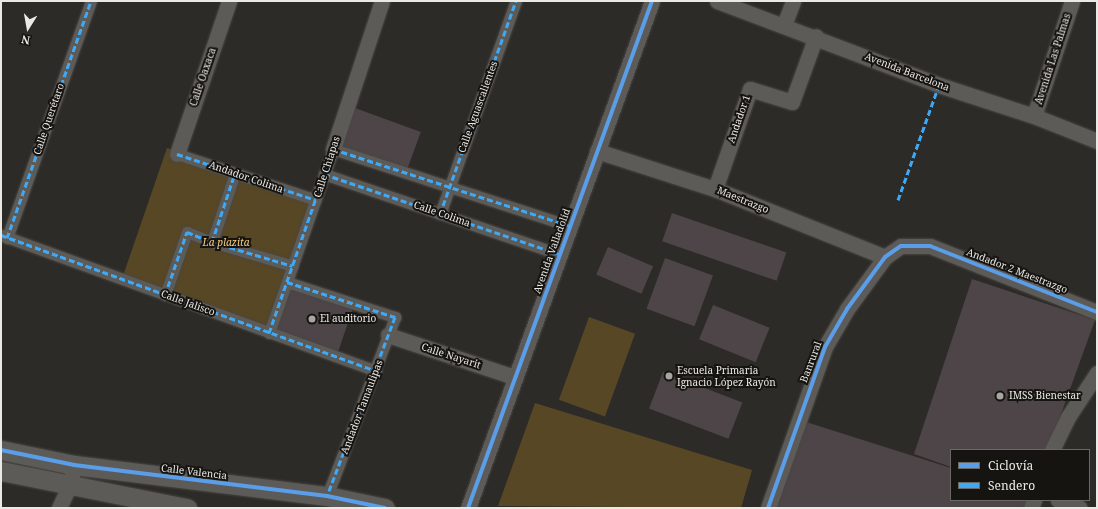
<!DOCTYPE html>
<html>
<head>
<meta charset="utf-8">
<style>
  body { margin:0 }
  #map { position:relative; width:1098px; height:509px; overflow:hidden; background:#2d2b28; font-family:"Noto Serif",serif }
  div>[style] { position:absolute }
  .green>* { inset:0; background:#584725; transform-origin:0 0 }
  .building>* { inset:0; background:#4e4548; transform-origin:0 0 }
  .roads { filter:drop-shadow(0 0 1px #494743) drop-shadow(0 0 1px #494743) }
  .pedestrian>* { height:11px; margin:-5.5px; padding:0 5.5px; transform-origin:5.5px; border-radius:5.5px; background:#5d5b58 }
  .minor>* { height:15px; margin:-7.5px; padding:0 7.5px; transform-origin:7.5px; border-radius:7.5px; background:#5d5b58 }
  .tertiary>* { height:19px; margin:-9.5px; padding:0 9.5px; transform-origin:9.5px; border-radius:9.5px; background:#5d5b58 }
  .quiet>* { height:3px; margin-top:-1.5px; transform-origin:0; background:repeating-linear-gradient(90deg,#3fa9f5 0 6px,transparent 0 9px) }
  .cycleway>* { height:4px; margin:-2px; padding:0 2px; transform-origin:2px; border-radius:2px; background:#5a9eea }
  .dots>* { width:11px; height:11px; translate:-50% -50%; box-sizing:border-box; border:2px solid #161411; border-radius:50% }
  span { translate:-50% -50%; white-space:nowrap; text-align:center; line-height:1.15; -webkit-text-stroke:4px #161411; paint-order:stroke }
  .street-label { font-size:10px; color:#ebe9e4 }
  .park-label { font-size:10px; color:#fad184; font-style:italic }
  .poi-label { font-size:10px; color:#ebe9e4 }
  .left { translate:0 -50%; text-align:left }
  .frame { position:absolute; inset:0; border:2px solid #ebe9e4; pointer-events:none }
  .legend { position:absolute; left:950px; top:449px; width:140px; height:52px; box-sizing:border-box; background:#161411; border:1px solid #6b6965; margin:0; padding:5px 7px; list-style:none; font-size:12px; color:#ebe9e4 }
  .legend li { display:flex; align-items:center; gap:8px; height:20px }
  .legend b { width:20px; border:1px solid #6b6965 }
  .north { position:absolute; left:8px; top:8px; width:40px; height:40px; -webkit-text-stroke:3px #161411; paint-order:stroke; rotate:191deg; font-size:11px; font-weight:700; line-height:16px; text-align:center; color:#ebe9e4 }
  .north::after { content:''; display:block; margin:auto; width:14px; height:18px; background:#ebe9e4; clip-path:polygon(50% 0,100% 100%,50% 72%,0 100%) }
</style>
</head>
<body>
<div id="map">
  <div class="green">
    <i style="left:167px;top:148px;width:158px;height:138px;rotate:19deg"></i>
    <i style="left:589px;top:317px;width:49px;height:88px;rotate:20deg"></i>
    <i style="clip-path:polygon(535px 403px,752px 470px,741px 508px,498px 506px)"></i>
  </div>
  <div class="building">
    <i style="left:355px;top:108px;width:70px;height:46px;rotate:20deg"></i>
    <i style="left:672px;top:213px;width:121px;height:30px;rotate:19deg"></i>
    <i style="left:608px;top:247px;width:49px;height:30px;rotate:23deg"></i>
    <i style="left:665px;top:258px;width:51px;height:54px;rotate:20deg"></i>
    <i style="clip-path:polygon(972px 279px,1095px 320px,1048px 450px,951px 450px,951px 467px,914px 454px)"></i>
    <i style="left:287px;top:282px;width:71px;height:54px;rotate:19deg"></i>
    <i style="left:713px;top:305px;width:61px;height:37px;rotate:22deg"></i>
    <i style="left:663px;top:372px;width:85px;height:39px;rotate:21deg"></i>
    <i style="clip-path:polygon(803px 421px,951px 468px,951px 500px,1030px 500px,1027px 508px,770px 508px)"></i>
  </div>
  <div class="roads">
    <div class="pedestrian">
      <i style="left:177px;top:154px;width:146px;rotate:18.3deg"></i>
      <i style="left:324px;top:174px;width:248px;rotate:18.8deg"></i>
      <i style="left:440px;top:214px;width:226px;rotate:-70.4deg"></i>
      <i style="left:1px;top:235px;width:399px;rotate:19.9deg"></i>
      <i style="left:7px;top:238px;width:251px;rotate:-70.5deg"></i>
      <i style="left:212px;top:242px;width:84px;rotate:16.5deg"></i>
      <i style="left:287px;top:282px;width:114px;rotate:18deg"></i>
      <i style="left:395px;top:317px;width:191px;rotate:110.8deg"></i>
      <i style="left:165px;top:295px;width:67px;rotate:-70.8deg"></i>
      <i style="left:187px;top:232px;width:27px;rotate:22deg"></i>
      <i style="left:212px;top:242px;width:73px;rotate:-71.6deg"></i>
      <i style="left:269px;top:333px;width:195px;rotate:-70.8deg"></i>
      <i style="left:333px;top:149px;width:249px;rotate:18deg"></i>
    </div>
    <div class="minor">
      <i style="left:717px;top:1px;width:237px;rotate:20.7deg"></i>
      <i style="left:939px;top:85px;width:100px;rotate:18.1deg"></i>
      <i style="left:1034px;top:116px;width:68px;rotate:21.6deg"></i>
      <i style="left:784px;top:25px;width:26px;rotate:-69deg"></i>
      <i style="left:1034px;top:116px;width:121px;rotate:-71.7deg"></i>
      <i style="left:333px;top:149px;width:156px;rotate:-71.7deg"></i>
      <i style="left:597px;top:151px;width:124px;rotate:17.9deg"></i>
      <i style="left:715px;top:189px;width:183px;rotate:21.8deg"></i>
      <i style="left:177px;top:154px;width:162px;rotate:-71.2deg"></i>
      <i style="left:715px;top:189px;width:106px;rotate:-70.7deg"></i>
      <i style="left:750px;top:89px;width:44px;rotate:17.2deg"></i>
      <i style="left:792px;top:102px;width:70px;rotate:-70deg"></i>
      <i style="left:388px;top:335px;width:133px;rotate:18.4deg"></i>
      <i style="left:1052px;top:450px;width:37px;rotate:-64deg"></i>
      <i style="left:1068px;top:417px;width:53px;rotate:-56.6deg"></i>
      <i style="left:1058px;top:500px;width:23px;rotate:20deg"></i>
      <i style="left:59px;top:508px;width:26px;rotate:-65deg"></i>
      <i style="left:70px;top:484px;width:19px;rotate:-78deg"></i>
      <i style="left:468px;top:508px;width:539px;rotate:-70.05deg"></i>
      <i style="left:768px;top:508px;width:171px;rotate:-70.5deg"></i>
      <i style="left:825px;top:347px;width:44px;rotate:-59.9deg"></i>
      <i style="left:847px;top:309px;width:64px;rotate:-53.8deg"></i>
      <i style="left:885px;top:257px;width:19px;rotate:-35deg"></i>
      <i style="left:901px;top:246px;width:29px"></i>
      <i style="left:930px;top:246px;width:180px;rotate:21.6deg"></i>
      <i style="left:1031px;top:508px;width:9px;rotate:-69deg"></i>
    </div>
    <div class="tertiary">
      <i style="left:1px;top:450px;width:75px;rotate:11.6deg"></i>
      <i style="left:74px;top:465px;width:255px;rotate:7deg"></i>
      <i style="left:327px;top:496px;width:59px;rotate:11.7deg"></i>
      <i style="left:1px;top:471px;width:190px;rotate:11.3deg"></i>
    </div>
  </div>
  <div class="quiet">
    <i style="left:177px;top:154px;width:146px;rotate:18.3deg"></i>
    <i style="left:324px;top:174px;width:248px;rotate:18.8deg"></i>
    <i style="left:898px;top:200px;width:122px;rotate:-70.4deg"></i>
    <i style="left:440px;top:214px;width:226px;rotate:-70.4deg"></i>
    <i style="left:1px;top:235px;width:399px;rotate:19.9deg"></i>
    <i style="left:7px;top:238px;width:251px;rotate:-70.5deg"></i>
    <i style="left:212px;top:242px;width:84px;rotate:16.5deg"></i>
    <i style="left:287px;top:282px;width:114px;rotate:18deg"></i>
    <i style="left:395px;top:317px;width:191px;rotate:110.8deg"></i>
    <i style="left:165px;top:295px;width:67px;rotate:-70.8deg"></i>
    <i style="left:187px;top:232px;width:27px;rotate:22deg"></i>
    <i style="left:212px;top:242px;width:73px;rotate:-71.6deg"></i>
    <i style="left:269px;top:333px;width:195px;rotate:-70.8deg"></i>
    <i style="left:333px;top:149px;width:249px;rotate:18deg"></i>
  </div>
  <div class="cycleway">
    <i style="left:1px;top:450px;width:75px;rotate:11.6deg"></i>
    <i style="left:74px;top:465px;width:255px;rotate:7deg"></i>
    <i style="left:327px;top:496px;width:59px;rotate:11.7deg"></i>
    <i style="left:468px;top:508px;width:539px;rotate:-70.05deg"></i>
    <i style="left:768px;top:508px;width:171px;rotate:-70.5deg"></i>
    <i style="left:825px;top:347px;width:44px;rotate:-59.9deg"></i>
    <i style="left:847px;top:309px;width:64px;rotate:-53.8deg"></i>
    <i style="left:885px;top:257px;width:19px;rotate:-35deg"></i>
    <i style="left:901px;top:246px;width:29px"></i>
    <i style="left:930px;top:246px;width:180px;rotate:21.6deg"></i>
  </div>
  <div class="dots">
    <i style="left:312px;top:319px;background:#a8a6a2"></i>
    <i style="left:669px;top:376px;background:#a8a6a2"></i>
    <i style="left:1000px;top:396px;background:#a8a6a2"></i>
  </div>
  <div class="street-label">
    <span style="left:1053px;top:59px;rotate:-72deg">Avenida Las Palmas</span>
    <span style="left:907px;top:72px;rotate:21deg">Avenida Barcelona</span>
    <span style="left:203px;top:77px;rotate:-71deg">Calle Oaxaca</span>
    <span style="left:478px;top:107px;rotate:-70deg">Calle Aguascalientes</span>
    <span style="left:49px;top:119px;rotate:-71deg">Calle Querétaro</span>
    <span style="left:739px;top:119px;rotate:-71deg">Andador 1</span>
    <span style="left:327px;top:167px;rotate:-72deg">Calle Chiapas</span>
    <span style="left:246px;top:177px;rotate:19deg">Andador Colima</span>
    <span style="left:743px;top:200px;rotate:22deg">Maestrazgo</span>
    <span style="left:442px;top:214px;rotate:19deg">Calle Colima</span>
    <span style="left:552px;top:251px;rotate:-70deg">Avenida Valladolid</span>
    <span style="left:1017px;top:271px;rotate:21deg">Andador 2 Maestrazgo</span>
    <span style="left:188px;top:303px;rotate:20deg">Calle Jalisco</span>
    <span style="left:451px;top:356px;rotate:18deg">Calle Nayarit</span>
    <span style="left:811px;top:362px;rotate:-69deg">Banrural</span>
    <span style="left:362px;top:407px;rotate:-69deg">Andador Tamaulipas</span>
    <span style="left:194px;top:472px;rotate:7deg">Calle Valencia</span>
  </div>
  <div class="park-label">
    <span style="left:226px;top:243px">La plazita</span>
  </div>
  <div class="poi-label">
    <span class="left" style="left:320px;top:319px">El auditorio</span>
    <span class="left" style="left:677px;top:376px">Escuela Primaria<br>Ignacio López Rayón</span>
    <span class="left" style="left:1009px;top:396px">IMSS Bienestar</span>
  </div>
  <div class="frame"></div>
  <ul class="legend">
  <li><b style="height:5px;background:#5a9eea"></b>Ciclovía</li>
  <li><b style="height:5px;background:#3fa9f5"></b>Sendero</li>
  </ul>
  <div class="north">N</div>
</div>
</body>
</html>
